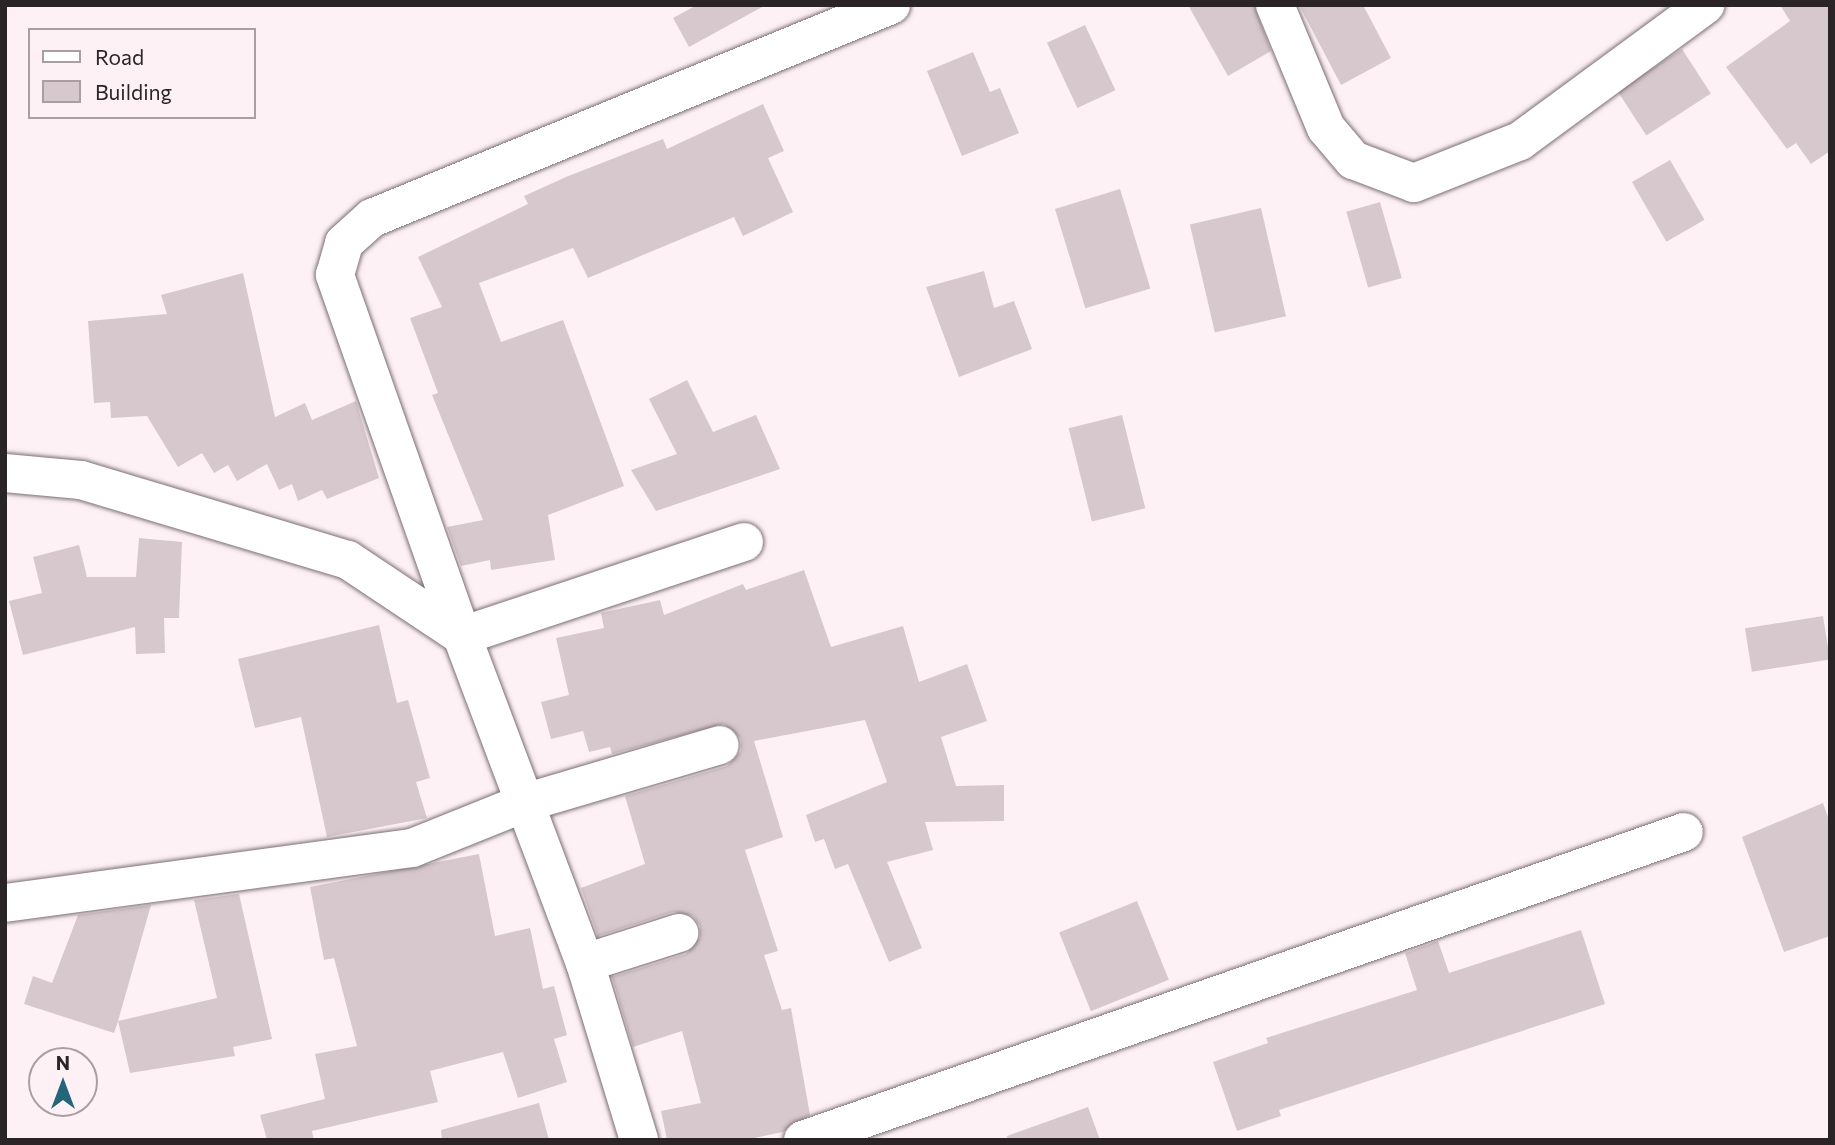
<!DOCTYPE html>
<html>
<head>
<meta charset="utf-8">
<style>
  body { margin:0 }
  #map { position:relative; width:1835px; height:1145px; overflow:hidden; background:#fdf1f6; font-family:Commissioner,sans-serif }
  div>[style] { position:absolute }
  .building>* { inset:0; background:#d7c8cd; transform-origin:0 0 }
  .roads { filter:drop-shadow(0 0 2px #7b6e73) drop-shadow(0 0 2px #7b6e73) }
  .minor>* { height:38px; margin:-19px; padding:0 19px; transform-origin:19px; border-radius:19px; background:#fff }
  span { translate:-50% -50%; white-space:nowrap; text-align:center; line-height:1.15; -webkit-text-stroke:7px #fdf1f6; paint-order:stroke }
  .frame { position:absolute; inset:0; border:7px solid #2a2427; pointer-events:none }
  .legend { position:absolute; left:28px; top:28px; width:228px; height:91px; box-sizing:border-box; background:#fdf1f6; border:2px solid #a99fa3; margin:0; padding:9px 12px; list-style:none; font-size:21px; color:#2a2427 }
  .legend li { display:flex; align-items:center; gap:14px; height:35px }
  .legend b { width:35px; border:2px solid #a99fa3 }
  .north { position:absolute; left:28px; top:1047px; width:70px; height:70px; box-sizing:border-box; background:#fdf1f6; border:2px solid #a99fa3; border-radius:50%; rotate:0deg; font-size:19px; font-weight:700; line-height:28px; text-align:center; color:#2a2427 }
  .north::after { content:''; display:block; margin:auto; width:24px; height:32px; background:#246579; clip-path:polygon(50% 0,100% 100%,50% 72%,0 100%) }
</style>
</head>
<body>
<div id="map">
  <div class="building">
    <i style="clip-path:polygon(697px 5px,766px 5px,689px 47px,673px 18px)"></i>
    <i style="clip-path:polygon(1188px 5px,1254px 5px,1271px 51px,1228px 76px)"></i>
    <i style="clip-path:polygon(1299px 5px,1363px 5px,1391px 58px,1341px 85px)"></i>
    <i style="clip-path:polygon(1780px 5px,1830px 5px,1830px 151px,1811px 164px,1796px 143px,1787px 149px,1726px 67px,1790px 21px)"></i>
    <i style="left:1085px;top:25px;width:72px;height:42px;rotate:65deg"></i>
    <i style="left:1682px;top:49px;width:53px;height:77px;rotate:57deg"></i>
    <i style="clip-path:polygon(973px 52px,990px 92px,1000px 88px,1019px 133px,962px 156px,927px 71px)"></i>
    <i style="clip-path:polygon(763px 104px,784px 151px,768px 158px,793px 212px,743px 236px,734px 217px,588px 278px,573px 248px,479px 283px,501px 342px,563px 320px,624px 486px,548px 515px,555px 560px,491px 570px,490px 560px,461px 566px,447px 527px,483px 520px,432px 395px,438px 393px,410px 318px,442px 307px,418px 257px,528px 204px,524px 196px,566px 177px,663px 139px,667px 149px)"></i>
    <i style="left:1670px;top:160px;width:69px;height:44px;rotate:60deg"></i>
    <i style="left:1120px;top:189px;width:104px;height:68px;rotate:73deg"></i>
    <i style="left:1380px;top:202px;width:79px;height:35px;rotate:74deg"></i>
    <i style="left:1261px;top:208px;width:111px;height:73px;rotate:77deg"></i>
    <i style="clip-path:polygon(984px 271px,994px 308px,1014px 301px,1032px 349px,959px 377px,926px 287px)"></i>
    <i style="clip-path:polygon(243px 273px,275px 417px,305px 403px,312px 420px,356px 401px,379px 478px,327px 499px,322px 490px,298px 501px,292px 484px,279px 490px,267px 464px,237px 481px,228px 465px,214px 473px,202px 453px,178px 467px,147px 416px,111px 418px,110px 402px,94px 403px,88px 321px,167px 314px,161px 295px)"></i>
    <i style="clip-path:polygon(687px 380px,713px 432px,756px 415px,780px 469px,656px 511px,631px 470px,677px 454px,649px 399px)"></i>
    <i style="left:1122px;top:415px;width:96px;height:55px;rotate:76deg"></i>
    <i style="clip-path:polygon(139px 538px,182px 542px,179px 618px,164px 618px,165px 653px,136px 654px,135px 627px,23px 655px,9px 601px,42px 593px,33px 557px,79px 545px,87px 577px,136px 577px)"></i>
    <i style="clip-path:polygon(804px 570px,831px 647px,903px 626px,919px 682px,967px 664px,987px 721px,941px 737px,956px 786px,1004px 785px,1004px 821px,925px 822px,933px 850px,887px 862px,922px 948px,889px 962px,848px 864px,835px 869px,824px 839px,815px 842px,806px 815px,887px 782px,865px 720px,754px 741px,783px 837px,745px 850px,778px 951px,764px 955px,782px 1010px,791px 1008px,810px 1115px,783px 1132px,744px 1140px,667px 1140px,661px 1111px,701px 1103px,682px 1031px,633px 1047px,612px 977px,686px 954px,700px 938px,700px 926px,693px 916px,673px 912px,598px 936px,581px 888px,645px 864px,625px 796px,727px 766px,741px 751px,741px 739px,724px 724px,612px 754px,610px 747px,589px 752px,583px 731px,551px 739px,541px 702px,569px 695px,556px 638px,604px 628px,601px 613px,660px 600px,664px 615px,743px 584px,746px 590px)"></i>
    <i style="left:1823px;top:616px;width:44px;height:79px;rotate:81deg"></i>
    <i style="clip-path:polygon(379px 625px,397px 703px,408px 700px,430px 778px,416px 782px,427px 818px,327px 837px,301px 717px,255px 728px,238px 659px)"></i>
    <i style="clip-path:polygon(1823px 803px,1830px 823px,1830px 936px,1784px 952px,1742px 837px)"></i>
    <i style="clip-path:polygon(479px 854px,495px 936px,530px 928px,543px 989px,554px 986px,567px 1035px,554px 1039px,567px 1082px,518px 1098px,503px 1052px,430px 1071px,438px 1102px,312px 1131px,314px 1140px,267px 1140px,260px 1115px,325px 1099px,315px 1054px,357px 1046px,334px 958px,324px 960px,310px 887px)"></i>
    <i style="clip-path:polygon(239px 894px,272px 1039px,233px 1047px,235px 1056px,130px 1073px,118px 1021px,114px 1033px,24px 1004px,33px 976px,52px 983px,78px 915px,151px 905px,118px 1021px,217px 998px,194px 900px)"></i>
    <i style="left:1137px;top:901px;width:85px;height:84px;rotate:68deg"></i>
    <i style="clip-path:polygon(1581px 930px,1605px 1004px,1279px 1110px,1281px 1116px,1237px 1131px,1213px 1062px,1268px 1043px,1266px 1038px,1417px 990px,1405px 953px,1438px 941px,1449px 973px)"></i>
    <i style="clip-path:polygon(539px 1103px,549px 1140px,442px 1140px,441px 1130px)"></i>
    <i style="clip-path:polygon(1088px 1107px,1100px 1140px,1008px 1140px,1007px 1136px)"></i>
  </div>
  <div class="roads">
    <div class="minor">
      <i style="left:1275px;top:5px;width:133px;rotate:67.5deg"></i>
      <i style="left:1326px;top:128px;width:42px;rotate:49.8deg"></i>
      <i style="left:1353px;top:160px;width:65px;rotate:20.7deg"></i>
      <i style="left:1414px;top:183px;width:114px;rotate:-21.6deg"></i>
      <i style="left:1520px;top:141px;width:230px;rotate:-36.3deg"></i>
      <i style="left:5px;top:473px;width:76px;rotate:5.3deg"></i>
      <i style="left:81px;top:480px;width:279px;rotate:16.7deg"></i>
      <i style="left:348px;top:560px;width:137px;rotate:33.7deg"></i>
      <i style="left:462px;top:636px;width:349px;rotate:69.4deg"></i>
      <i style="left:585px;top:963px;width:185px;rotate:73deg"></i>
      <i style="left:744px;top:542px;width:297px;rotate:161.6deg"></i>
      <i style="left:462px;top:636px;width:383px;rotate:-109.4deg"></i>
      <i style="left:335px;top:275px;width:33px;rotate:-74deg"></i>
      <i style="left:344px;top:243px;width:38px;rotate:-42deg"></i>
      <i style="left:372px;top:218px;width:561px;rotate:-22.31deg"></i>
      <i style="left:5px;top:903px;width:411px;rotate:-7.7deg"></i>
      <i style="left:412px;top:848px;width:121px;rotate:-21.9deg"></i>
      <i style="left:524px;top:803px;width:204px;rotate:-16.5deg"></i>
      <i style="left:585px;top:963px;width:99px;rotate:-17.7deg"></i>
      <i style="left:803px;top:1140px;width:933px;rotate:-19.27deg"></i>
    </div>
  </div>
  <div class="frame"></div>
  <ul class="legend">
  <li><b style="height:9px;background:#fff"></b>Road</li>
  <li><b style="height:19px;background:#d7c8cd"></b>Building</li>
  </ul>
  <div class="north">N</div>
</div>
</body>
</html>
